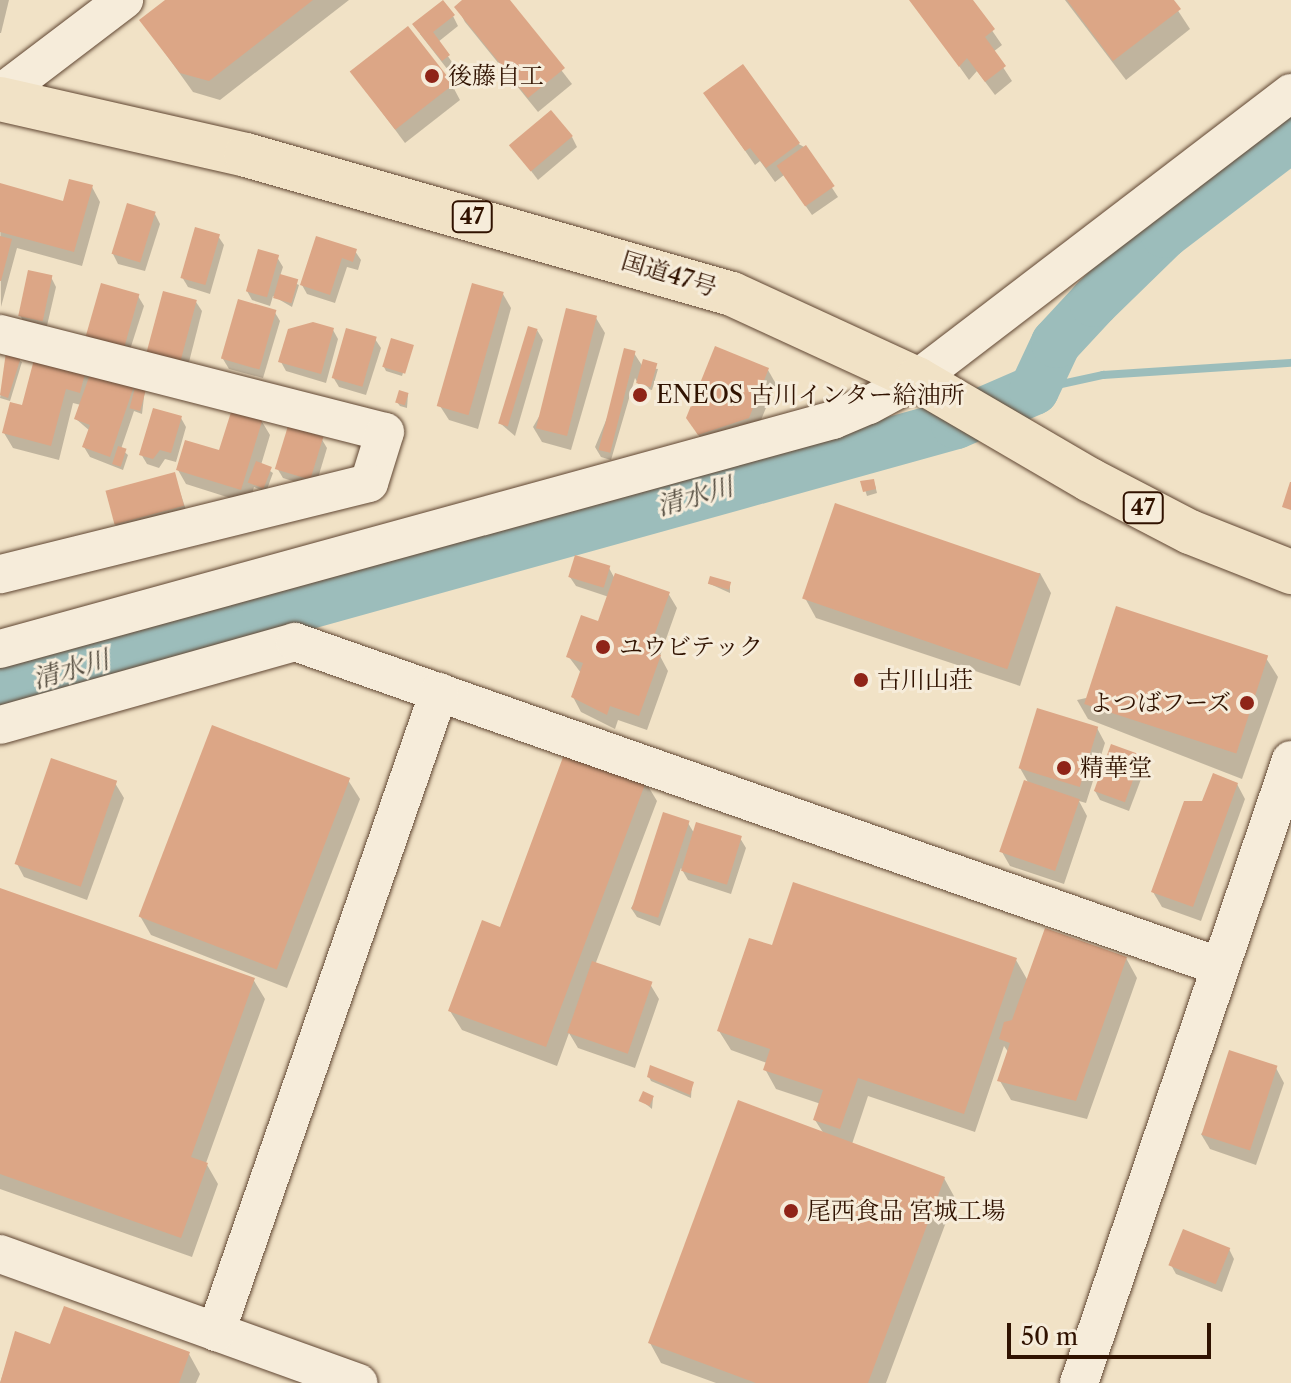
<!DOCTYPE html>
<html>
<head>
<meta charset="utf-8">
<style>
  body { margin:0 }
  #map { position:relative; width:1291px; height:1383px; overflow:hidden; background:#f1e2c6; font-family:"Libre Caslon Text","Noto Serif JP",serif }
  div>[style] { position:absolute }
  .shadow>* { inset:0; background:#0003 }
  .stream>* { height:8px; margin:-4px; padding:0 4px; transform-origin:4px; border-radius:4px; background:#9cbdbb }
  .river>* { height:50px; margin:-25px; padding:0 25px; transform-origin:25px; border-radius:25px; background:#9cbdbb }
  .building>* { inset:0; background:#dca686; transform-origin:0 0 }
  .roads { filter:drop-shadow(0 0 2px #604632) drop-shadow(0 0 2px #604632) }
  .minor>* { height:38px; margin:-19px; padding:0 19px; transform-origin:19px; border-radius:19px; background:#f6ecda }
  .highway>* { height:44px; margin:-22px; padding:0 22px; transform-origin:22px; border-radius:22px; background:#f1e2c6 }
  .dots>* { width:22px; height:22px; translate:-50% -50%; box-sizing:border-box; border:4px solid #f6ecda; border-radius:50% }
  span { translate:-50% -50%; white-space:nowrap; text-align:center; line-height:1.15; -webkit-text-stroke:6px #f6ecda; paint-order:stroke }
  .shield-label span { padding:2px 6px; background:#f6ecda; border:2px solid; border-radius:6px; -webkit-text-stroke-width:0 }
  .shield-label { font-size:22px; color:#301200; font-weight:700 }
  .poi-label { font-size:24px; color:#301200 }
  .left { translate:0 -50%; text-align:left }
  .right { translate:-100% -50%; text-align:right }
  .street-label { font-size:24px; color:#301200 }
  .water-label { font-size:26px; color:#564e41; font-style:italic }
  .scale { position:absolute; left:1007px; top:1323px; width:204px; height:36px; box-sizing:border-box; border:4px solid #301200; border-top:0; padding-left:10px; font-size:24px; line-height:28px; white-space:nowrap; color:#301200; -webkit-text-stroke:6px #f6ecda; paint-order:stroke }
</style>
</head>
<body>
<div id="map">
  <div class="shadow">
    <i style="clip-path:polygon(0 0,9px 0,1px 33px,0 33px)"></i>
    <i style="clip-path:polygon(168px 0,349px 0,220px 100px,193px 92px,142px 21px)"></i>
    <i style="clip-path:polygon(466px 0,507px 0,572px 84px,538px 112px,465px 22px,457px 7px)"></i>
    <i style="clip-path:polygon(912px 0,971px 0,1002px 45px,993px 52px,1012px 81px,995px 95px,977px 71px,969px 80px)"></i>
    <i style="clip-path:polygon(1065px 0,1171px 0,1190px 29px,1126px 80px)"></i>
    <i style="clip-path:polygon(453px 16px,458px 26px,438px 42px,454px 65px,448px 70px,420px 34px)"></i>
    <i style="clip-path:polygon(352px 72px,452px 85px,460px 100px,405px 143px)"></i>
    <i style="clip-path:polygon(705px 93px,806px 148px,838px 197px,812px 215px,784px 175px,775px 182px,760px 161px,755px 165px)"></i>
    <i style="clip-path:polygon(572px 137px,577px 147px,538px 180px,512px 146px)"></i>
    <i style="clip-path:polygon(0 185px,64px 203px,92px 187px,100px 202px,82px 266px,17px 248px,1px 307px)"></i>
    <i style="clip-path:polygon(155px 214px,160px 224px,145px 271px,118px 264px,113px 254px)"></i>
    <i style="clip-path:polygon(218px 236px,224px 245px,210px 294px,188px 287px,182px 277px)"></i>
    <i style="clip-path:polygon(317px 239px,355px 251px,361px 260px,358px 270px,347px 267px,335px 303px,307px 294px,302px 285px)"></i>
    <i style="clip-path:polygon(277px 257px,283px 267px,280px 276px,299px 285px,292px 307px,273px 296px,270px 306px,252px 300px,247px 291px)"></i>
    <i style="clip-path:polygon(51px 277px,56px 287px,46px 330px,25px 325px,20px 315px)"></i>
    <i style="clip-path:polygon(503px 294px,511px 308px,478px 429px,449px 420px,440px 406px)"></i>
    <i style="clip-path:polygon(138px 296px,144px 306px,127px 359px,91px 348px)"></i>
    <i style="clip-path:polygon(196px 302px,202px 311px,187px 370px,155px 362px)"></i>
    <i style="clip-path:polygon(274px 311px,280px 321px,263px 378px,229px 369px,223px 359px)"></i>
    <i style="clip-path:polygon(596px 318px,605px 333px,571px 450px,542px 442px,533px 427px)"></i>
    <i style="clip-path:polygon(333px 330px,338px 339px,326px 383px,286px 371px,281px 362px)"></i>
    <i style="clip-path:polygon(537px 330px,543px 340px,515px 436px,501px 424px)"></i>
    <i style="clip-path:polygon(375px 339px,381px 348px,366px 395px,339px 387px,333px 377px)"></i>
    <i style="clip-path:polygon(411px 347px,402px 376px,386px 371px,384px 367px)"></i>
    <i style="clip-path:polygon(634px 353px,643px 367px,658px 369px,652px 390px,640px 387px,635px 378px,611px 460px,601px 457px,595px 447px)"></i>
    <i style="clip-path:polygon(38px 354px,145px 389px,142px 414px,134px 411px,121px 449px,128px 455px,123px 470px,90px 457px,84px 447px,90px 431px,76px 419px,81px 405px,73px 403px,59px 460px,13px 448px,4px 433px,24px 408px)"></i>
    <i style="clip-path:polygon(8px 355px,22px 362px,10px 401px,0 398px)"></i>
    <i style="clip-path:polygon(768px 370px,776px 384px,756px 432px,708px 449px,697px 433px)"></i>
    <i style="clip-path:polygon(408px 394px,407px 408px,400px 406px,397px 402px)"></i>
    <i style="clip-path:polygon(181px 418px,186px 427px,176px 462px,165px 459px,159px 468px,147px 464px,141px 454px)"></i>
    <i style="clip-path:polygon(261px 420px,270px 435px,261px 465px,273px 473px,266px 492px,254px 487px,249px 504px,186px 484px,178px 470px,220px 452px)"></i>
    <i style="clip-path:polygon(321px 438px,327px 448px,315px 488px,283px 478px,277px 468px)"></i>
    <i style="clip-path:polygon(174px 474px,188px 516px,121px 533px,115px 524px)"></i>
    <i style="clip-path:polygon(863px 483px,875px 485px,877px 493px,867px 496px)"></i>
    <i style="clip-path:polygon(609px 568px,615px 579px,668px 593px,677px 608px,660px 656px,668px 671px,647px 730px,618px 720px,615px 729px,581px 712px,573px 697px,581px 673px,568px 656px,599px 623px,609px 597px,576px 586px,570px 577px)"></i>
    <i style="clip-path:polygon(1040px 573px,1051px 593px,1020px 686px,816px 618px,805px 598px)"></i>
    <i style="clip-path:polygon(730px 583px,730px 593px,710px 584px)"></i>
    <i style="clip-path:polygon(1266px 658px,1278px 677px,1242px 779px,1088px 719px,1077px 700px)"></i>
    <i style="clip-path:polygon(1097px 728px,1105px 743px,1086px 803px,1079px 801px,1087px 816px,1064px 884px,1010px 866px,1002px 852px,1029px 784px,1020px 768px)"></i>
    <i style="clip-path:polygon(1140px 757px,1146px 766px,1129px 811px,1100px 800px,1095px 791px)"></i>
    <i style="clip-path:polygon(348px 780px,360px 799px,287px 988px,151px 935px,140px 916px)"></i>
    <i style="clip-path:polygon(645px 781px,657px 801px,595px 965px,650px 984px,659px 999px,635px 1068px,578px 1048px,569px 1033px,557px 1066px,462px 1030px,450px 1011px,501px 929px)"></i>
    <i style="clip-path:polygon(115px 783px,124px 798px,87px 900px,24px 877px,16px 862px)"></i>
    <i style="clip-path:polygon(1237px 784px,1245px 799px,1201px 921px,1162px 907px,1153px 892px)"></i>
    <i style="clip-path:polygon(688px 823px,694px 833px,740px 838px,746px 848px,731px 894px,688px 880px,681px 868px,660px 926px,637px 917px,631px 908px)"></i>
    <i style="clip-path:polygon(0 890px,253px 979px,265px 999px,206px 1163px,218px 1184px,192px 1257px,0 1189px)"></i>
    <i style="clip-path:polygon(773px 948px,1016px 960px,1028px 981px,1126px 958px,1137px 978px,1087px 1119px,1011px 1100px,1000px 1081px,1009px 1053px,1004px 1046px,975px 1132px,868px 1096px,852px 1144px,944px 1178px,955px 1198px,886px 1383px,716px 1383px,661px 1363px,650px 1343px,824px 1134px,815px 1120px,821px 1104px,776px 1089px,765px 1069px,767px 1063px,731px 1050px,719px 1031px)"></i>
    <i style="clip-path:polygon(1276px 1068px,1284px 1083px,1256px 1165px,1210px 1149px,1201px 1134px)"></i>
    <i style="clip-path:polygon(649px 1077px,692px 1083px,691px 1098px,651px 1081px)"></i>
    <i style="clip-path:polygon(653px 1098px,652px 1109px,642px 1101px)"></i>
    <i style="clip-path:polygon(1229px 1249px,1234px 1259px,1222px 1292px,1176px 1274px,1171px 1265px)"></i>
    <i style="clip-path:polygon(16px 1334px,52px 1347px,189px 1354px,200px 1374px,196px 1383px,0 1383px)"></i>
  </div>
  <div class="stream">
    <i style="left:1034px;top:390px;width:71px;rotate:-12.3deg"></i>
    <i style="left:1103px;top:375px;width:188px;rotate:-3.7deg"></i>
  </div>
  <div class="river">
    <i style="left:0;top:690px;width:992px;rotate:-15.55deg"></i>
    <i style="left:956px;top:424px;width:85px;rotate:-23.6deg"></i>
    <i style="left:1034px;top:390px;width:52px;rotate:-64.9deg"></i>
    <i style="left:1056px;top:343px;width:56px;rotate:-47.2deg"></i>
    <i style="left:1094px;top:302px;width:99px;rotate:-44.2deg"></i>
    <i style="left:1165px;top:233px;width:158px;rotate:-37.3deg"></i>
  </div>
  <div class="building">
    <i style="clip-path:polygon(165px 0,313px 0,209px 81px,180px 73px,139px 20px)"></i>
    <i style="clip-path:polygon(443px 0,455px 15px,433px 32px,450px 55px,442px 61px,412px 24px)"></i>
    <i style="clip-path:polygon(462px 0,510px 0,565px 68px,528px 98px,454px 7px)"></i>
    <i style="clip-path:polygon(909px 0,973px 0,995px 29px,985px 37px,1006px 66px,985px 82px,967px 58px,959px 67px)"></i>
    <i style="clip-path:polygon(1067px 0,1174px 0,1181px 9px,1113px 61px)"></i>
    <i style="left:408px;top:26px;width:74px;height:74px;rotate:52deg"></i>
    <i style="clip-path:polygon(743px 64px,800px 143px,766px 168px,750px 148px,745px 151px,703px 93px)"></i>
    <i style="left:551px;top:110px;width:34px;height:55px;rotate:50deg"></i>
    <i style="left:806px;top:145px;width:50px;height:36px;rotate:55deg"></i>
    <i style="clip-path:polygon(69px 179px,93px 185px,74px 252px,0 232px,0 183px,63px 201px)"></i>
    <i style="left:127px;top:203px;width:30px;height:53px;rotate:17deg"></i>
    <i style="left:195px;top:227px;width:26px;height:53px;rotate:16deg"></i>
    <i style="clip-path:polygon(0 236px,12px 239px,1px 281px,0 281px)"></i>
    <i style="clip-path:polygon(316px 236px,357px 249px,353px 262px,342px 258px,330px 295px,300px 285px)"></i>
    <i style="left:258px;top:249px;width:22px;height:44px;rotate:16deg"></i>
    <i style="left:28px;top:270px;width:25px;height:47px;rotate:12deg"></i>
    <i style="left:280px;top:274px;width:19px;height:25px;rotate:16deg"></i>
    <i style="left:101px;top:283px;width:40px;height:58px;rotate:16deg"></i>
    <i style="left:472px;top:283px;width:33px;height:128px;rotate:16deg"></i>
    <i style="left:163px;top:291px;width:35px;height:64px;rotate:15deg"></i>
    <i style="left:238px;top:299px;width:40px;height:62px;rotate:16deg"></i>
    <i style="left:566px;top:308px;width:32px;height:124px;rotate:14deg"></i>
    <i style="clip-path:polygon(313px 322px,334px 328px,321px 374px,278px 362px,288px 329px)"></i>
    <i style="left:528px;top:326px;width:10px;height:102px;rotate:17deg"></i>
    <i style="left:346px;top:328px;width:32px;height:52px;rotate:16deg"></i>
    <i style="left:391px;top:338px;width:24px;height:30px;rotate:17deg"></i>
    <i style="clip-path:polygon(715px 346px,769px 368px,749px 418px,698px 435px,686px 418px)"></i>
    <i style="left:624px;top:348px;width:12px;height:105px;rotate:14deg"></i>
    <i style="clip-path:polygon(6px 352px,21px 357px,8px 398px,0 395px)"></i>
    <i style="clip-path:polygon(36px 352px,87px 365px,80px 393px,66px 389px,51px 446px,2px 433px,10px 402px,22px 405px)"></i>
    <i style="left:643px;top:359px;width:15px;height:25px;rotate:16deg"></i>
    <i style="clip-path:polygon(93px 366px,136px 380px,110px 457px,82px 447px,90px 425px,74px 419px)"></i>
    <i style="left:136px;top:384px;width:11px;height:25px;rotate:15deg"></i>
    <i style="left:399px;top:390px;width:10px;height:13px;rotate:17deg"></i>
    <i style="clip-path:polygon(153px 408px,182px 416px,171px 453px,160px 450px,153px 459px,139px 455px)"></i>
    <i style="clip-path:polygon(232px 409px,263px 418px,241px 490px,176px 470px,185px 440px,219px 450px)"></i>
    <i style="left:288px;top:426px;width:37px;height:45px;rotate:17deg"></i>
    <i style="left:118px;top:446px;width:9px;height:19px;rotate:18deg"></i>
    <i style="left:256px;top:461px;width:17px;height:23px;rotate:21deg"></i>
    <i style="left:175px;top:472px;width:35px;height:72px;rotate:75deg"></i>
    <i style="clip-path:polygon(874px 479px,876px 489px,863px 492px,860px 481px)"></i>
    <i style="clip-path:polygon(1290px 482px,1291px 482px,1291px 510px,1282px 507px)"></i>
    <i style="left:835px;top:503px;width:217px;height:101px;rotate:19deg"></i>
    <i style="left:575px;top:555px;width:37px;height:23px;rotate:17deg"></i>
    <i style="clip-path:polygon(615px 573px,670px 592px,649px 650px,661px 655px,639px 716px,610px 706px,607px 715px,571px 697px,583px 663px,566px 657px,581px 615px,598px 621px)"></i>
    <i style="left:710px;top:576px;width:22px;height:8px;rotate:16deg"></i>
    <i style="left:1116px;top:606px;width:160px;height:103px;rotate:18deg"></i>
    <i style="left:1037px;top:708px;width:64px;height:63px;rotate:17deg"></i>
    <i style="left:212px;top:725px;width:148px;height:205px;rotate:21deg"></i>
    <i style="left:1111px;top:744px;width:33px;height:50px;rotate:20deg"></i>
    <i style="clip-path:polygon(566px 749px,647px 779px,546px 1047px,448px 1011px,482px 920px,500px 927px)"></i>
    <i style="left:51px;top:758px;width:70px;height:112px;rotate:19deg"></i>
    <i style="clip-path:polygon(1213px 773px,1238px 783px,1193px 907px,1151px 892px,1184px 801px,1202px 801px)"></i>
    <i style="left:1024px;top:780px;width:59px;height:76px;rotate:19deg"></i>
    <i style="left:663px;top:812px;width:28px;height:102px;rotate:18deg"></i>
    <i style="left:696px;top:822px;width:48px;height:51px;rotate:17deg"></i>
    <i style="clip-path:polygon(793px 882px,1017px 958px,964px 1114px,858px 1078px,840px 1129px,813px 1120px,823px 1090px,763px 1070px,770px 1049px,717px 1031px,749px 938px,772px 945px)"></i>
    <i style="clip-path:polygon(0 888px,255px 978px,191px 1157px,208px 1163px,181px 1238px,0 1174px)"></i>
    <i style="clip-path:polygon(1045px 928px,1127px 957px,1076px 1101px,997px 1081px,1010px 1043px,999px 1039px,1004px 1022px,1012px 1020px)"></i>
    <i style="left:592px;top:961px;width:64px;height:76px;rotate:19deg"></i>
    <i style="left:1229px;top:1050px;width:51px;height:89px;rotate:18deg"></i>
    <i style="clip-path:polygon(650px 1065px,694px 1082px,690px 1095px,647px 1077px)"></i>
    <i style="left:643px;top:1091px;width:12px;height:11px;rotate:24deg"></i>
    <i style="clip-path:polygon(738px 1100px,945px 1177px,868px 1383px,756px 1383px,648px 1343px)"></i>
    <i style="left:1183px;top:1229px;width:51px;height:39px;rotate:22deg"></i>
    <i style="clip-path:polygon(64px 1306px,190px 1352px,179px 1383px,0 1383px,15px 1331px,50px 1344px)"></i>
  </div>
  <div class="roads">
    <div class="minor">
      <i style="left:0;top:94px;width:156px;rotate:-37.2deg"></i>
      <i style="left:0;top:334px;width:397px;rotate:14.3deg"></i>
      <i style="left:385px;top:432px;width:53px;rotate:107.4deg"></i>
      <i style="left:369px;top:483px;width:380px;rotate:166.1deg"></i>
      <i style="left:0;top:649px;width:864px;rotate:-15.37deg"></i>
      <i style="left:833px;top:420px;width:39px;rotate:-23deg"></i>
      <i style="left:869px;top:405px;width:55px;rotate:-28.4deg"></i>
      <i style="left:917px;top:379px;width:471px;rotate:-37.4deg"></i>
      <i style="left:0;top:725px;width:306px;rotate:-15.7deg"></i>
      <i style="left:295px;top:642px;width:981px;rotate:19.34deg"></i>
      <i style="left:0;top:1254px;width:381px;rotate:19.8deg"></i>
      <i style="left:216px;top:1332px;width:678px;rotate:-70.79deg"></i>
      <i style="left:1079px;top:1383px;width:658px;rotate:-71.21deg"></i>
    </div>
    <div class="highway">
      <i style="left:0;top:99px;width:252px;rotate:12.8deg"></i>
      <i style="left:246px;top:155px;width:505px;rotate:15.96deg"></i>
      <i style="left:732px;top:294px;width:204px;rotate:24.7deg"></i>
      <i style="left:917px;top:379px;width:200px;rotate:30.3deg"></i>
      <i style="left:1090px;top:480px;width:113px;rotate:27.5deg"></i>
      <i style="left:1190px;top:532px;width:109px;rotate:21.6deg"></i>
    </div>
  </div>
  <div class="dots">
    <i style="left:432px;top:76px;background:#8f2418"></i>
    <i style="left:640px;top:395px;background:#8f2418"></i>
    <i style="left:603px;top:647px;background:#8f2418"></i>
    <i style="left:861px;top:680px;background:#8f2418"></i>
    <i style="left:1247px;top:703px;background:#8f2418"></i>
    <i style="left:1064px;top:768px;background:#8f2418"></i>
    <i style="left:791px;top:1211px;background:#8f2418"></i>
  </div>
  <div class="shield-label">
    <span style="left:472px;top:217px">47</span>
    <span style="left:1143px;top:508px">47</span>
  </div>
  <div class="poi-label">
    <span class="left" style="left:448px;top:76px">後藤自工</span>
    <span class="left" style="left:656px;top:395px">ENEOS 古川インター給油所</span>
    <span class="left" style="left:619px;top:647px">ユウビテック</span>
    <span class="left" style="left:877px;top:680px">古川山荘</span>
    <span class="right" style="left:1231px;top:703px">よつばフーズ</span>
    <span class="left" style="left:1080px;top:768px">精華堂</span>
    <span class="left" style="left:807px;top:1211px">尾西食品 宮城工場</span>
  </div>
  <div class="street-label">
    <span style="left:669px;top:274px;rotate:17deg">国道47号</span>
  </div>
  <div class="water-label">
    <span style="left:695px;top:497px;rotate:-16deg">清水川</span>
    <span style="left:71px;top:670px;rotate:-16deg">清水川</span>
  </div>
  <div class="scale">50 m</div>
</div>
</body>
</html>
